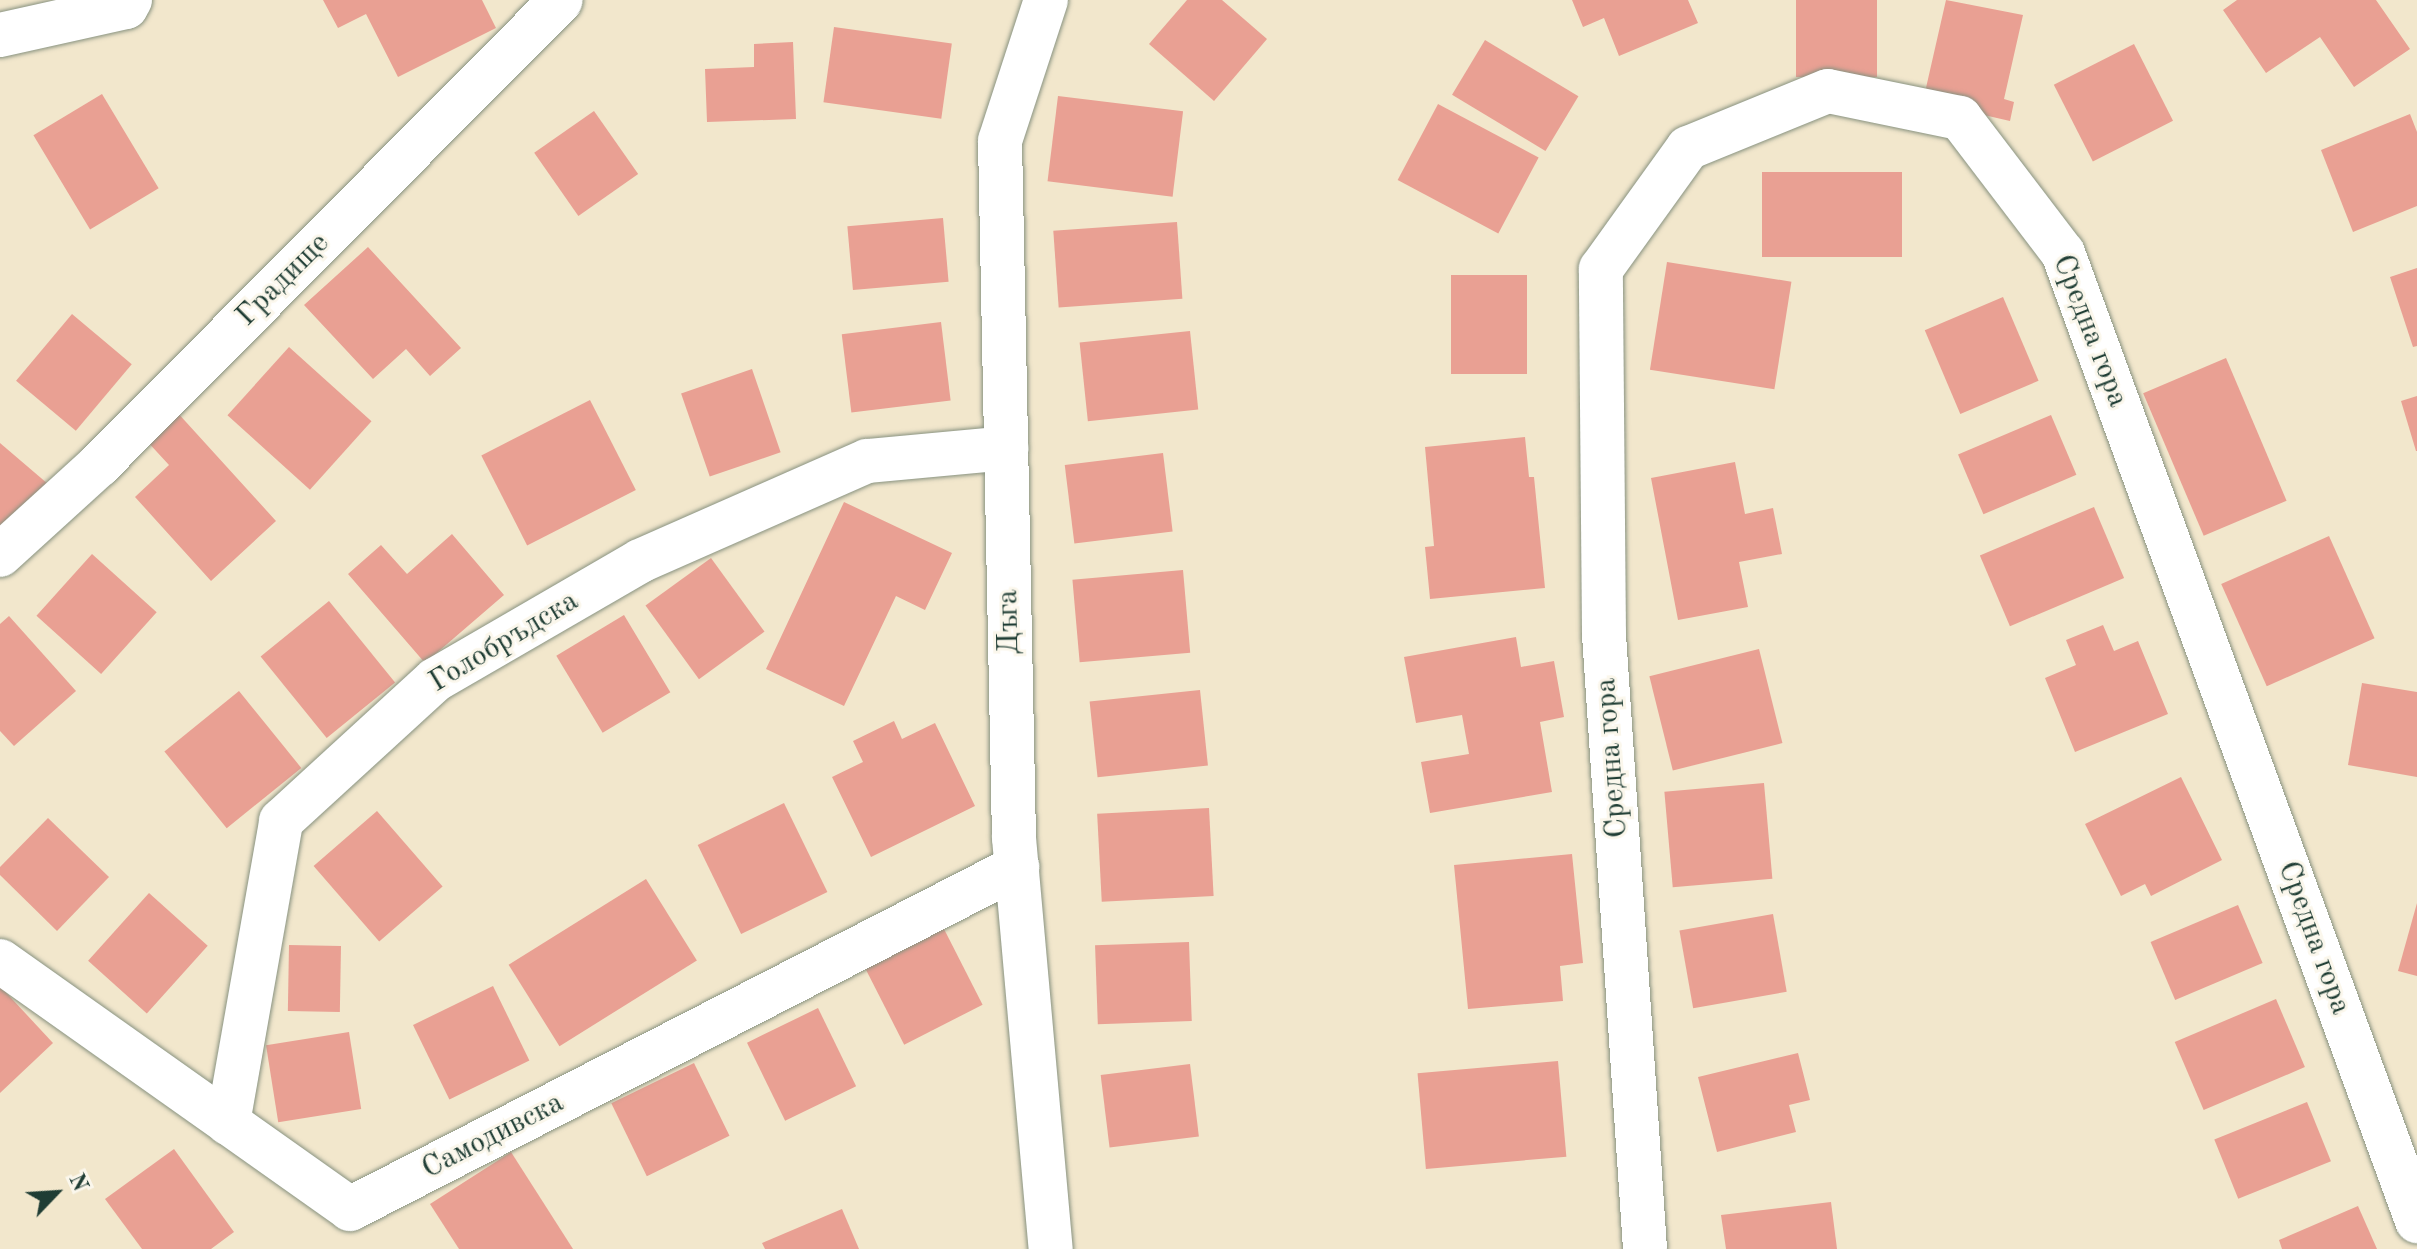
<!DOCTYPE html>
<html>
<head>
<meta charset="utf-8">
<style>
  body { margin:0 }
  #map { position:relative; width:2417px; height:1249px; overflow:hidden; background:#f2e7cc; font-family:"Old Standard TT",serif }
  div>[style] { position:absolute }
  .building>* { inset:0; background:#e9a093; transform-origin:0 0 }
  .roads { filter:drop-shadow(0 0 2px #889280) drop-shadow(0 0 2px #889280) }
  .street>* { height:44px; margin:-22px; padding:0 22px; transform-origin:22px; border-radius:22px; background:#fff }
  span { translate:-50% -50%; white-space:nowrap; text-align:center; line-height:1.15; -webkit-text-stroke:6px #fbf7ec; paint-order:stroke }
  .street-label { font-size:30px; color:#1f3d34 }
  .north { position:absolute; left:16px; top:1153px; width:80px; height:80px; -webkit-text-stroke:6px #fbf7ec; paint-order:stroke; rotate:65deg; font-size:22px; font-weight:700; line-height:32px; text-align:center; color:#1f3d34 }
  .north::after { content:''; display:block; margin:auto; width:28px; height:36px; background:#1f3d34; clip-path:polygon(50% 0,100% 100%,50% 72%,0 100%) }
</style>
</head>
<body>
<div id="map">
  <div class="building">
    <i style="clip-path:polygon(323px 0,482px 0,496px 28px,398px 77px,366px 14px,338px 28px)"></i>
    <i style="clip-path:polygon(1187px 0,1222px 0,1267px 39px,1214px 101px,1149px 44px)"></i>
    <i style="clip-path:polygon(1572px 0,1688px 0,1698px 23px,1619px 56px,1604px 18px,1583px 27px)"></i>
    <i style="left:1796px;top:0;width:81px;height:77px"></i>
    <i style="clip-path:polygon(1946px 0,2023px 15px,2004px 99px,2014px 102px,2010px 121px,1923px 101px)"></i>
    <i style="clip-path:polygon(2237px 0,2376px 0,2410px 49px,2354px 87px,2320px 37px,2266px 73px,2223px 10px)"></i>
    <i style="left:834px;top:27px;width:119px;height:76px;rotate:8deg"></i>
    <i style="left:1485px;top:40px;width:109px;height:64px;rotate:31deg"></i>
    <i style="clip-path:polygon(793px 42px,796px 119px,707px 122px,705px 69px,754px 67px,754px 44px)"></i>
    <i style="left:2134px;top:44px;width:86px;height:90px;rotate:63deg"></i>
    <i style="left:102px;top:94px;width:110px;height:80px;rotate:59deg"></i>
    <i style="left:1058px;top:96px;width:126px;height:86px;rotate:7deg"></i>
    <i style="left:1438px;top:104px;width:114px;height:86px;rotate:28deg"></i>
    <i style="left:594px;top:111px;width:77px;height:73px;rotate:55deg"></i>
    <i style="clip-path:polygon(2410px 114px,2417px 132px,2417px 206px,2353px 232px,2321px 150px)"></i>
    <i style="left:1902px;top:172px;width:85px;height:140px;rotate:90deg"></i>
    <i style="left:943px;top:218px;width:64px;height:96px;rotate:85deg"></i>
    <i style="left:1177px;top:222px;width:77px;height:124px;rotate:86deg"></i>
    <i style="clip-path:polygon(368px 247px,461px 348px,430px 376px,406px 349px,373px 379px,304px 305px)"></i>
    <i style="left:1667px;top:262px;width:126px;height:109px;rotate:9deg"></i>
    <i style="clip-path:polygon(2417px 268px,2417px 346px,2413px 347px,2390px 277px)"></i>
    <i style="left:1451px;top:275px;width:76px;height:99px"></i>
    <i style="left:2003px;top:297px;width:91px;height:85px;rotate:67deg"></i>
    <i style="left:72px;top:314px;width:78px;height:87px;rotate:40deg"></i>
    <i style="left:941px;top:322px;width:79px;height:100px;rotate:83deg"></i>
    <i style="left:1190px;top:331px;width:79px;height:111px;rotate:84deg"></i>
    <i style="left:289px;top:347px;width:111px;height:92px;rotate:42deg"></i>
    <i style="left:2226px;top:358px;width:155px;height:90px;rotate:67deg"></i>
    <i style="left:752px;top:369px;width:88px;height:75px;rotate:71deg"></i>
    <i style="clip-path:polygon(2417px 396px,2417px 451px,2416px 451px,2401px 401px)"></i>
    <i style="left:590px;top:400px;width:101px;height:122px;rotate:63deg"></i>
    <i style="clip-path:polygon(176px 411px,276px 521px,211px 581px,135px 497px,169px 465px,145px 439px)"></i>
    <i style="left:2051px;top:415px;width:65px;height:101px;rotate:67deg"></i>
    <i style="clip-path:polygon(1525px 437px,1529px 477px,1534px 477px,1545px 588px,1430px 599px,1425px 547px,1434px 546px,1425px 447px)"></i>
    <i style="clip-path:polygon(0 443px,48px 484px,0 542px)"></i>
    <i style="left:1163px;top:453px;width:79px;height:99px;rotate:83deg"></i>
    <i style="clip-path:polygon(1735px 462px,1745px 514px,1773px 508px,1782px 554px,1739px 562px,1748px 607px,1678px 620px,1651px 478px)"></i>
    <i style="clip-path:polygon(844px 502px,952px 553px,925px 610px,896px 596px,844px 706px,766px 669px)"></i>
    <i style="left:2094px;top:507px;width:77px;height:124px;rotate:67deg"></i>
    <i style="clip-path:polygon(452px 534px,504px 595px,425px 663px,348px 574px,381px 545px,407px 574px)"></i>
    <i style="left:2329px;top:536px;width:112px;height:118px;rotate:66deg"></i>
    <i style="left:92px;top:554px;width:87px;height:83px;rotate:42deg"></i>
    <i style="left:711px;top:558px;width:91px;height:81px;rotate:54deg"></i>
    <i style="left:1183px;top:570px;width:83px;height:111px;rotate:85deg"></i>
    <i style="left:329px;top:601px;width:105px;height:88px;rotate:51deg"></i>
    <i style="left:624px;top:615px;width:90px;height:79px;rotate:59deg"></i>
    <i style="clip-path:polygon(9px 616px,76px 691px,14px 746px,0 731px,0 624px)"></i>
    <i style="clip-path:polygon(2103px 625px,2114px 651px,2138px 641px,2168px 714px,2075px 752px,2045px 678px,2076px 665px,2066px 640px)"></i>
    <i style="clip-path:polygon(1516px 637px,1521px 667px,1554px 661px,1564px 717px,1540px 722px,1552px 792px,1430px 813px,1421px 762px,1469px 754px,1462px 715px,1416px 723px,1404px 657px)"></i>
    <i style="left:1759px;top:649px;width:97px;height:113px;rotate:76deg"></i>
    <i style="clip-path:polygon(2362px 683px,2417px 692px,2417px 777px,2348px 765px)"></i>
    <i style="left:1200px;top:690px;width:76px;height:111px;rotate:84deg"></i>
    <i style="left:239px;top:691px;width:99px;height:96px;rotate:51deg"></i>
    <i style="clip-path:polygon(894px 721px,902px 739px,935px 723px,975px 806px,871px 857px,832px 777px,863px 762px,853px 741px)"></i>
    <i style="clip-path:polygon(2181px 777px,2222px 860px,2151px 896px,2145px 884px,2121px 896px,2085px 824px)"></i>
    <i style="left:1764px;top:783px;width:96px;height:100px;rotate:85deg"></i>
    <i style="left:784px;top:803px;width:99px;height:96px;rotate:64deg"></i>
    <i style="left:1209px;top:808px;width:88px;height:112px;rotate:87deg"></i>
    <i style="left:377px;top:811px;width:100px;height:84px;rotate:49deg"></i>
    <i style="clip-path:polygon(48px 818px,109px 877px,57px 931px,0 875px,0 867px)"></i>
    <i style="clip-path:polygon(1572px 854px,1583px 963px,1560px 966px,1563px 1001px,1468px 1009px,1454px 865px)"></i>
    <i style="left:646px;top:879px;width:96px;height:162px;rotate:58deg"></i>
    <i style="left:149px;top:893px;width:79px;height:91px;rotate:42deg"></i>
    <i style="clip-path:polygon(2417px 903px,2417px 976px,2398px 971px)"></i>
    <i style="left:2238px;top:905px;width:63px;height:95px;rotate:67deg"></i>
    <i style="left:1773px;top:914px;width:79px;height:95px;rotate:80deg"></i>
    <i style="left:944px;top:929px;width:85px;height:88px;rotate:63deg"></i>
    <i style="left:1189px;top:942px;width:79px;height:94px;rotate:88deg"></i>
    <i style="left:289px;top:945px;width:52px;height:66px;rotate:1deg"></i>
    <i style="clip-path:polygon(0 986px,53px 1043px,0 1093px)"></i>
    <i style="left:493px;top:986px;width:83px;height:89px;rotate:64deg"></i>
    <i style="left:2276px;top:999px;width:74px;height:110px;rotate:67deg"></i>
    <i style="left:818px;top:1008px;width:87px;height:79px;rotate:64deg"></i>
    <i style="left:349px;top:1032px;width:78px;height:84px;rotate:81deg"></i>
    <i style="clip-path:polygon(1798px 1053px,1810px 1100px,1789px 1105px,1796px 1132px,1717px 1152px,1698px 1077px)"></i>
    <i style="left:1558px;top:1061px;width:96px;height:141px;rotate:85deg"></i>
    <i style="left:694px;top:1063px;width:81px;height:92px;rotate:64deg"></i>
    <i style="left:1190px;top:1064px;width:73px;height:90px;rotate:83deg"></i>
    <i style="left:2307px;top:1102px;width:64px;height:100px;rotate:68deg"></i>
    <i style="clip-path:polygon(174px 1149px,234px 1232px,211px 1249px,142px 1249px,105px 1199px)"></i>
    <i style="clip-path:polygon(511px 1152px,573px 1249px,459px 1249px,430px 1204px)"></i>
    <i style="clip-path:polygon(1831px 1202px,1837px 1249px,1726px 1249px,1721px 1215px)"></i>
    <i style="clip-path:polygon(2358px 1206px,2377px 1249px,2282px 1249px,2279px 1240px)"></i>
    <i style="clip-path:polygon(842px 1209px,859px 1249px,765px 1249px,762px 1243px)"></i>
  </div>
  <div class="roads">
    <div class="street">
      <i style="left:1046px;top:0;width:148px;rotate:108.1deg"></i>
      <i style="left:1000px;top:141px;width:697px;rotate:88.85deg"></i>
      <i style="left:1014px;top:838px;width:413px;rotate:84.9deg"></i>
      <i style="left:0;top:35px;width:129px;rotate:-12.5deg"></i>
      <i style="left:126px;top:7px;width:8px;rotate:-60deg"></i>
      <i style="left:0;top:555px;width:134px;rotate:-42.3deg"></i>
      <i style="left:99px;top:465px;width:655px;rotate:-45.19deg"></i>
      <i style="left:0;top:961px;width:429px;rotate:35.3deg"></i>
      <i style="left:350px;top:1209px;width:750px;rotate:-27.15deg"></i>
      <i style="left:228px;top:1123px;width:307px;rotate:-80deg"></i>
      <i style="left:281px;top:821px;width:209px;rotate:-42.5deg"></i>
      <i style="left:435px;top:680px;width:237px;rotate:-30.1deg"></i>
      <i style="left:640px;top:561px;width:248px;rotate:-23.8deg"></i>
      <i style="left:867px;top:461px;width:140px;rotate:-5.3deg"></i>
      <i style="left:1645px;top:1249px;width:615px;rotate:-93.82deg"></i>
      <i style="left:1604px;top:635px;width:366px;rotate:-90.5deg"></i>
      <i style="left:1601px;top:269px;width:149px;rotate:-54.3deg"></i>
      <i style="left:1688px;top:148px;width:151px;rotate:-22.2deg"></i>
      <i style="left:1828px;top:91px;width:135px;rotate:11.6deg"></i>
      <i style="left:1960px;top:118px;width:170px;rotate:52.7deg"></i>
      <i style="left:2063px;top:253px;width:1031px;rotate:69.91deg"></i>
    </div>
  </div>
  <div class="street-label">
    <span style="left:283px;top:280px;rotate:-45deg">Градище</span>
    <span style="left:2090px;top:331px;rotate:69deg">Средна гора</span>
    <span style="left:1009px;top:622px;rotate:-91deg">Дъга</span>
    <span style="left:504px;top:642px;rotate:-31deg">Голобръдска</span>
    <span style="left:1612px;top:758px;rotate:-94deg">Средна гора</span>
    <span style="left:2314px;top:938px;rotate:70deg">Средна гора</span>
    <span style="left:493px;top:1136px;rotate:-27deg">Самодивска</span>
  </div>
  <div class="north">N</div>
</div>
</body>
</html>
